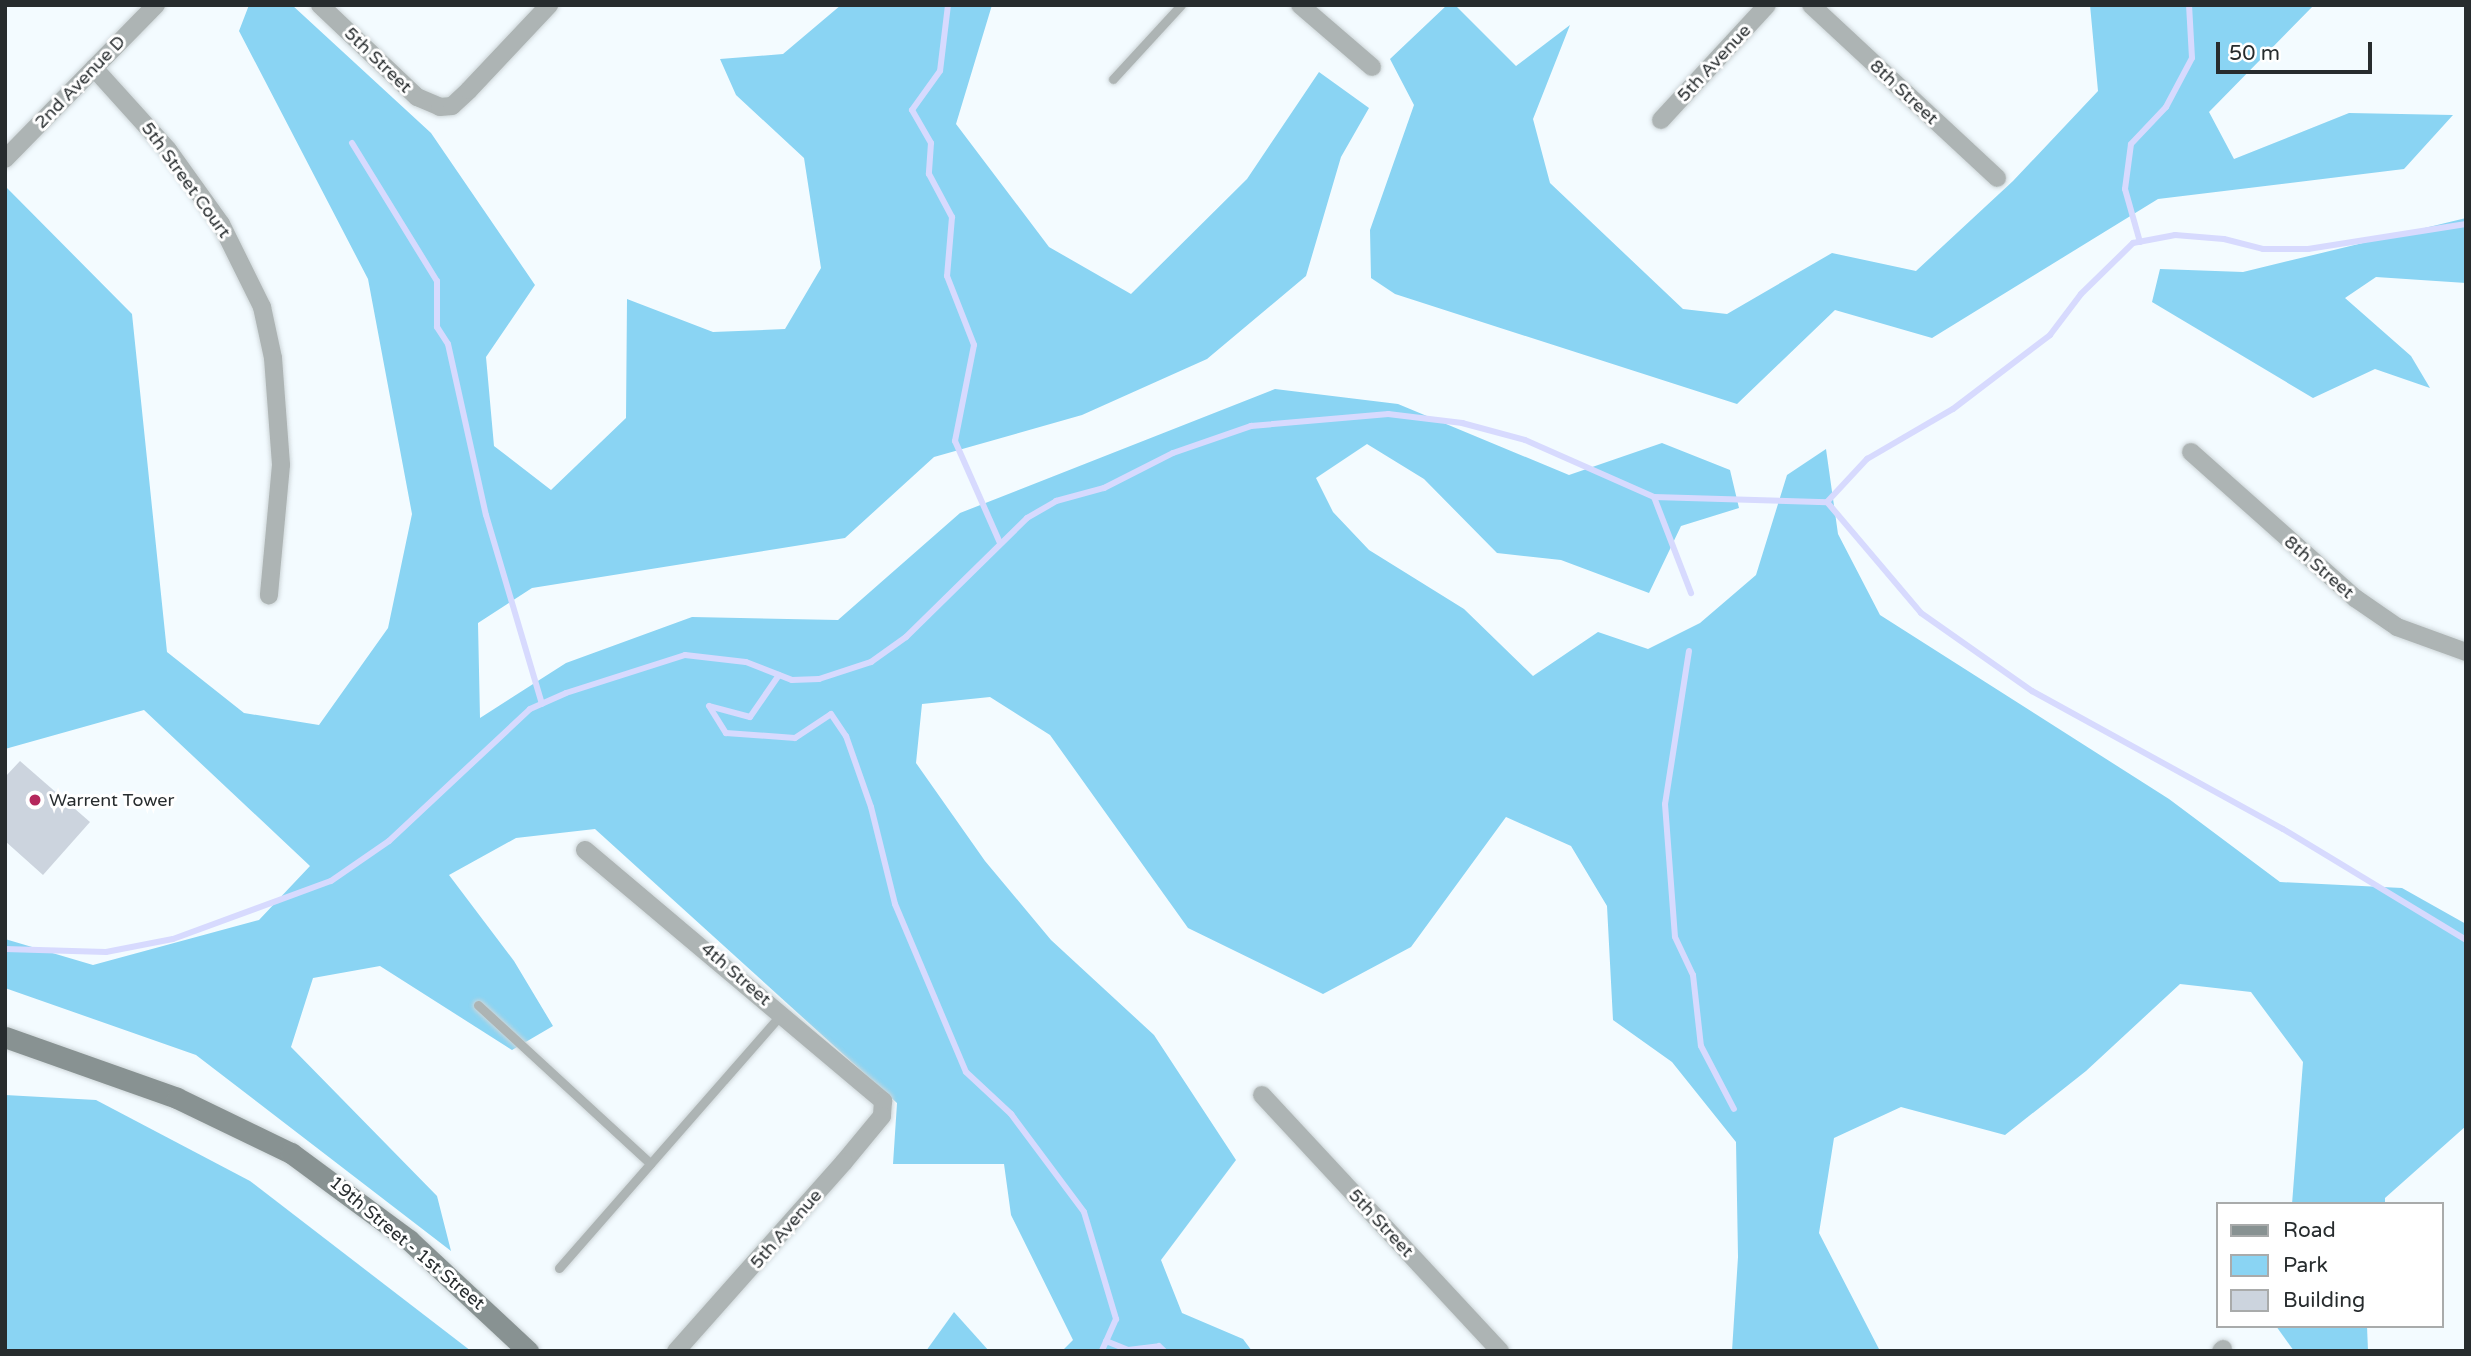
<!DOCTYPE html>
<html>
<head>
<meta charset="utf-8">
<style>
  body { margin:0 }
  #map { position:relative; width:2471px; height:1356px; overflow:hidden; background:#f3fbff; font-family:"Varela Round",sans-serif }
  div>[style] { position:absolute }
  .green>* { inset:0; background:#8ad4f3 }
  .stream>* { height:6px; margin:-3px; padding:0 3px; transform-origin:3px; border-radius:3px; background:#d7dafe }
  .building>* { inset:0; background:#ccd4de }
  .roads { filter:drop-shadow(0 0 2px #ced6d9) drop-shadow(0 0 2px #ced6d9) }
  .lane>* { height:9px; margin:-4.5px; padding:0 4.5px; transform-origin:4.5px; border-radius:4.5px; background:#adb4b4 }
  .street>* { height:18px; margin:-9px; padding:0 9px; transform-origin:9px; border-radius:9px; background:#adb4b4 }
  .secondary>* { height:21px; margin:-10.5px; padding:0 10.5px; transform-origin:10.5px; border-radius:10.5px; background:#889292 }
  .dots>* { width:19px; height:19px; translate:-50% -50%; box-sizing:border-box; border:4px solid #fff; border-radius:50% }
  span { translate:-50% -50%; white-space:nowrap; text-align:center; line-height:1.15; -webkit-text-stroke:6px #fff; paint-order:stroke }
  .street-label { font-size:18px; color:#272c2e }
  .poi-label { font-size:18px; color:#272c2e }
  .left { translate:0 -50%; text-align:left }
  .frame { position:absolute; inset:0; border:7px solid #272c2e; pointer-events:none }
  .legend { position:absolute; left:2216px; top:1202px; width:228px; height:126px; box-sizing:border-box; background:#fff; border:2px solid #a9abab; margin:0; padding:9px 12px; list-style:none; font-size:21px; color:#272c2e }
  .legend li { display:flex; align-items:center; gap:14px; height:35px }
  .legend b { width:35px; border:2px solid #a9abab }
  .scale { position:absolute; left:2216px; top:42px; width:156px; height:32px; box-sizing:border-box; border:4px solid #272c2e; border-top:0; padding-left:9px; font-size:21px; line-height:24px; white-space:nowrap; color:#272c2e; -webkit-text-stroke:5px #fff; paint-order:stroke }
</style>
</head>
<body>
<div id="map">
  <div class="green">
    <i style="clip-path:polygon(249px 5px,292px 5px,431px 133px,535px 285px,486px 357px,494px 446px,551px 490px,626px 418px,627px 299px,713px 332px,785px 329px,821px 268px,804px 158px,736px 95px,720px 59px,783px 54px,841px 5px,992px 5px,956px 124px,1049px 247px,1131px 294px,1247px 179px,1319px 72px,1369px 108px,1341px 157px,1306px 276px,1207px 359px,1082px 415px,934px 457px,845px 538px,532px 588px,478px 623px,480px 718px,566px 663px,692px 617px,838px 620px,960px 513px,1275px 389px,1398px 404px,1569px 475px,1662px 443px,1730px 470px,1739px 508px,1681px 526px,1649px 593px,1561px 560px,1497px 553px,1424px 479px,1367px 444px,1316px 478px,1333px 512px,1369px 550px,1464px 609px,1533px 676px,1598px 632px,1648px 649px,1700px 623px,1756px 575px,1787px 475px,1826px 449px,1838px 534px,1880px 615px,2169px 799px,2280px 882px,2402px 888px,2466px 924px,2466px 1126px,2385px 1198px,2385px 1204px,2292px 1204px,2303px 1062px,2251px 992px,2180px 984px,2086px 1071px,2005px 1135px,1901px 1107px,1834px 1138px,1819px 1233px,1880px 1351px,1732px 1351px,1738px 1257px,1736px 1142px,1672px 1062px,1613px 1020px,1607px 906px,1571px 846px,1506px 817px,1411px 947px,1323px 994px,1188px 928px,1050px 735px,990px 697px,922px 704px,916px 763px,985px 861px,1051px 940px,1154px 1035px,1236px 1160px,1161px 1260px,1182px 1313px,1243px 1339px,1252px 1351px,1062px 1351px,1073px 1340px,1011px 1215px,1004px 1164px,893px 1164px,897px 1103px,595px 829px,516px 838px,449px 875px,514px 961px,553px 1026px,512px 1050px,380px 966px,313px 978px,291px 1047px,437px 1196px,451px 1251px,196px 1055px,5px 988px,5px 939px,93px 965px,259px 920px,310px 866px,144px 710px,5px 749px,5px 186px,132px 314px,167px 652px,244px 713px,319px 725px,388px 628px,412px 514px,368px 279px,239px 31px)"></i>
    <i style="clip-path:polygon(1447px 5px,1455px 5px,1516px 66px,1570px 25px,1533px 119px,1550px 183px,1683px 309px,1727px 314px,1832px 253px,1916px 271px,2013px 181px,2098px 91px,2090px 5px,2314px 5px,2209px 112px,2234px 159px,2349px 113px,2453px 115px,2404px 169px,2158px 199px,1932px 338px,1835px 310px,1737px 404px,1395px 294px,1371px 278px,1370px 230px,1414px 105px,1390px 59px)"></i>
    <i style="clip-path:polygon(2466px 218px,2466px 283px,2376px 277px,2345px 298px,2411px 356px,2430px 388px,2375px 369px,2313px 398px,2152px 302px,2160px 269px,2243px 272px)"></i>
    <i style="clip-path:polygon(5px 1095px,96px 1100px,250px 1181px,471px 1351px,5px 1351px)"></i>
    <i style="clip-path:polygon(954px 1312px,989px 1351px,926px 1351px)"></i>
    <i style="clip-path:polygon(2276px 1326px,2367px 1326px,2368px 1351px,2294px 1351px)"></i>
  </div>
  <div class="stream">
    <i style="left:948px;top:5px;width:66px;rotate:96.9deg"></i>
    <i style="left:940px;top:71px;width:48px;rotate:125.7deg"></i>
    <i style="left:912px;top:110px;width:38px;rotate:60deg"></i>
    <i style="left:931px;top:143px;width:31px;rotate:94deg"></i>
    <i style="left:929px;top:174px;width:49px;rotate:61.9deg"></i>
    <i style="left:952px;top:217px;width:59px;rotate:94.8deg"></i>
    <i style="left:947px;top:276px;width:74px;rotate:68.6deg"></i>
    <i style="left:974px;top:345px;width:98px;rotate:101.2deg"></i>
    <i style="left:955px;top:441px;width:111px;rotate:66.2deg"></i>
    <i style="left:352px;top:143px;width:162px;rotate:58.4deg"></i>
    <i style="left:437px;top:281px;width:46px;rotate:90deg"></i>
    <i style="left:437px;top:327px;width:20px;rotate:57deg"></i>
    <i style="left:448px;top:344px;width:175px;rotate:77.5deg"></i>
    <i style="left:486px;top:515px;width:197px;rotate:73.5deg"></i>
    <i style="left:2140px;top:242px;width:55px;rotate:-105.8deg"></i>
    <i style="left:2125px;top:189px;width:45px;rotate:-82.4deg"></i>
    <i style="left:2131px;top:144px;width:51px;rotate:-46.6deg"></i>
    <i style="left:2166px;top:107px;width:55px;rotate:-62deg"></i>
    <i style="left:2192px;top:58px;width:53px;rotate:-93.2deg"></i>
    <i style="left:1654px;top:497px;width:103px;rotate:68.9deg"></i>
    <i style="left:1827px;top:502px;width:59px;rotate:-47.1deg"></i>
    <i style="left:1867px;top:459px;width:99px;rotate:-30.2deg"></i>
    <i style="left:1953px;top:409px;width:122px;rotate:-37.3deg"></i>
    <i style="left:2050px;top:335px;width:51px;rotate:-52.9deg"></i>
    <i style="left:2081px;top:294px;width:73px;rotate:-44.4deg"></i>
    <i style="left:2133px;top:243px;width:43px;rotate:-10.8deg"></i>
    <i style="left:2175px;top:235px;width:49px;rotate:4.7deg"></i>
    <i style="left:2224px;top:239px;width:40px;rotate:14.4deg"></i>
    <i style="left:2263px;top:249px;width:45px"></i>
    <i style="left:2308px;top:249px;width:160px;rotate:-9deg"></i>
    <i style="left:1689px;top:651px;width:155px;rotate:98.9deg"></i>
    <i style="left:1665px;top:804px;width:133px;rotate:85.7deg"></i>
    <i style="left:1675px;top:937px;width:42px;rotate:64.7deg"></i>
    <i style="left:1693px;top:975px;width:71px;rotate:83.6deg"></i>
    <i style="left:1701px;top:1046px;width:71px;rotate:62.4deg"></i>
    <i style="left:779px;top:675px;width:51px;rotate:124.6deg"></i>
    <i style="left:750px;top:717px;width:42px;rotate:-165deg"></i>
    <i style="left:709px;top:706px;width:32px;rotate:58deg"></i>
    <i style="left:726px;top:733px;width:69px;rotate:4.1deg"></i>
    <i style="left:795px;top:738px;width:43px;rotate:-33.7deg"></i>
    <i style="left:831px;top:714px;width:27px;rotate:56deg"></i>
    <i style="left:846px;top:736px;width:75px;rotate:70.6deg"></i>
    <i style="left:871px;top:807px;width:100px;rotate:76.1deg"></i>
    <i style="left:895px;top:904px;width:182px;rotate:67.1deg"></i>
    <i style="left:966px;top:1072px;width:62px;rotate:43deg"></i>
    <i style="left:1011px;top:1114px;width:122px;rotate:53.3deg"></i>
    <i style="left:1084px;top:1212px;width:112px;rotate:73.3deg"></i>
    <i style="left:1116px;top:1319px;width:35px;rotate:114deg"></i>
    <i style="left:5px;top:949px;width:101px;rotate:1.7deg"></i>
    <i style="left:106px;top:952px;width:68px;rotate:-11deg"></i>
    <i style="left:173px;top:939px;width:168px;rotate:-20.2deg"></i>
    <i style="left:331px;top:881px;width:70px;rotate:-34.6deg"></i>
    <i style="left:389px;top:841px;width:193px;rotate:-43.1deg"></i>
    <i style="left:530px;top:709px;width:39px;rotate:-24deg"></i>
    <i style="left:566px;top:693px;width:125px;rotate:-17.7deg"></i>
    <i style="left:685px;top:655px;width:61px;rotate:6.5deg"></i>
    <i style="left:746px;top:662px;width:49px;rotate:21.4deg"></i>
    <i style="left:792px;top:680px;width:27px;rotate:-2deg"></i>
    <i style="left:819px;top:679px;width:55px;rotate:-18.1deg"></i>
    <i style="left:871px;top:662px;width:43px;rotate:-35.5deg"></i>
    <i style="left:906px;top:637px;width:170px;rotate:-44.5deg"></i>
    <i style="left:1027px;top:518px;width:34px;rotate:-30deg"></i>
    <i style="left:1056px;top:501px;width:50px;rotate:-15.2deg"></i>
    <i style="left:1104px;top:488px;width:77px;rotate:-26.9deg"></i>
    <i style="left:1173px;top:453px;width:83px;rotate:-19.1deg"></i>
    <i style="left:1251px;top:426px;width:138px;rotate:-5deg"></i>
    <i style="left:1388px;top:414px;width:75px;rotate:6.9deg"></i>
    <i style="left:1462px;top:423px;width:65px;rotate:15.1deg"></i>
    <i style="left:1525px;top:440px;width:141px;rotate:23.8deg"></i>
    <i style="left:1654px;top:497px;width:173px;rotate:1.7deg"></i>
    <i style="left:1827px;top:502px;width:145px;rotate:49.7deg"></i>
    <i style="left:1921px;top:613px;width:136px;rotate:35.1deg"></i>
    <i style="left:2032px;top:691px;width:286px;rotate:28.8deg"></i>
    <i style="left:2283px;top:829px;width:214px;rotate:31.2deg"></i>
    <i style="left:1106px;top:1341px;width:24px;rotate:22deg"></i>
    <i style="left:1128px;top:1350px;width:31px;rotate:-7deg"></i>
    <i style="left:1159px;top:1346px;width:7px;rotate:45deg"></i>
  </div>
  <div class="building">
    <i style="clip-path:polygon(20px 761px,90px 822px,43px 875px,5px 841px,5px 777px)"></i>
  </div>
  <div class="roads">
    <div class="lane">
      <i style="left:1113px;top:79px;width:100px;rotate:-47.4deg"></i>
      <i style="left:478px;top:1005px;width:234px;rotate:42.6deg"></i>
      <i style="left:559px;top:1268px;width:337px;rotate:-48.8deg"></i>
    </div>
    <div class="street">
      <i style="left:320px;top:5px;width:134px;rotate:43.5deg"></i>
      <i style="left:417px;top:97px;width:25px;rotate:23deg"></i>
      <i style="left:440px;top:107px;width:12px;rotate:-5deg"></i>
      <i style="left:452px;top:106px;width:23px;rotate:-43deg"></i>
      <i style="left:469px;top:90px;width:117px;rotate:-46.7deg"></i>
      <i style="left:1300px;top:5px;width:95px;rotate:40.7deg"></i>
      <i style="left:1811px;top:5px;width:254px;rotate:42.9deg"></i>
      <i style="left:94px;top:68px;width:110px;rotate:47.9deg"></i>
      <i style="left:168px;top:150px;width:91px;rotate:54.4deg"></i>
      <i style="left:221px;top:224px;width:93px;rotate:63.7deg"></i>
      <i style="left:262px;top:307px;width:52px;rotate:77.8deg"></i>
      <i style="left:273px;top:358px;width:107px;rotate:85.7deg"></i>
      <i style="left:281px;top:465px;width:131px;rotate:95.3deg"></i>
      <i style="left:1661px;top:120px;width:156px;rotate:-47.3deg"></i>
      <i style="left:5px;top:159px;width:216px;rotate:-45.6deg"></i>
      <i style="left:2191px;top:452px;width:220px;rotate:41.7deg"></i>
      <i style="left:2355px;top:598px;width:51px;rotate:34.6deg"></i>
      <i style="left:2397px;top:627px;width:73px;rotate:19.9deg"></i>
      <i style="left:585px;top:850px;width:390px;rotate:40.1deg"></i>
      <i style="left:883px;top:1101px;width:15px;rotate:94deg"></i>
      <i style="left:882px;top:1116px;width:60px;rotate:129.6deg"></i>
      <i style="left:844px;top:1162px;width:253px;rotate:131.6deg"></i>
      <i style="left:1262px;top:1095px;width:350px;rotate:47.1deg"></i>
      <i style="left:2221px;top:1351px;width:3px;rotate:-45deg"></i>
    </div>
    <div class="secondary">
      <i style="left:5px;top:1037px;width:182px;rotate:19.5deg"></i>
      <i style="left:177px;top:1098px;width:127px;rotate:25.8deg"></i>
      <i style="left:291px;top:1153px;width:147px;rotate:36.4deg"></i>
      <i style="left:409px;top:1240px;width:163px;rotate:43deg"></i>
    </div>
  </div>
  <div class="dots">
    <i style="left:35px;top:800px;background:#b5285c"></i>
  </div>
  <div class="street-label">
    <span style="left:378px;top:60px;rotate:44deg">5th Street</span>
    <span style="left:1714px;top:63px;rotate:-47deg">5th Avenue</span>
    <span style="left:80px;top:82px;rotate:-46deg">2nd Avenue D</span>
    <span style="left:1904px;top:92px;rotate:43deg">8th Street</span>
    <span style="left:186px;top:180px;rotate:54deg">5th Street Court</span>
    <span style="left:2319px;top:567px;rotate:41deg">8th Street</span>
    <span style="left:736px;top:974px;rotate:41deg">4th Street</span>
    <span style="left:1381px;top:1223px;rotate:47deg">5th Street</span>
    <span style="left:786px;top:1229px;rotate:-49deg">5th Avenue</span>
    <span style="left:407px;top:1243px;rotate:40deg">19th Street - 1st Street</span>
  </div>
  <div class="poi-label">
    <span class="left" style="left:49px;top:800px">Warrent Tower</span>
  </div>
  <div class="frame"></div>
  <ul class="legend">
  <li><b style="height:9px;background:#889292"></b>Road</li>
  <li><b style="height:19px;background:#8ad4f3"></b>Park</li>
  <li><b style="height:19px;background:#ccd4de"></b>Building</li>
  </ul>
  <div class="scale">50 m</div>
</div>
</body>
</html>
